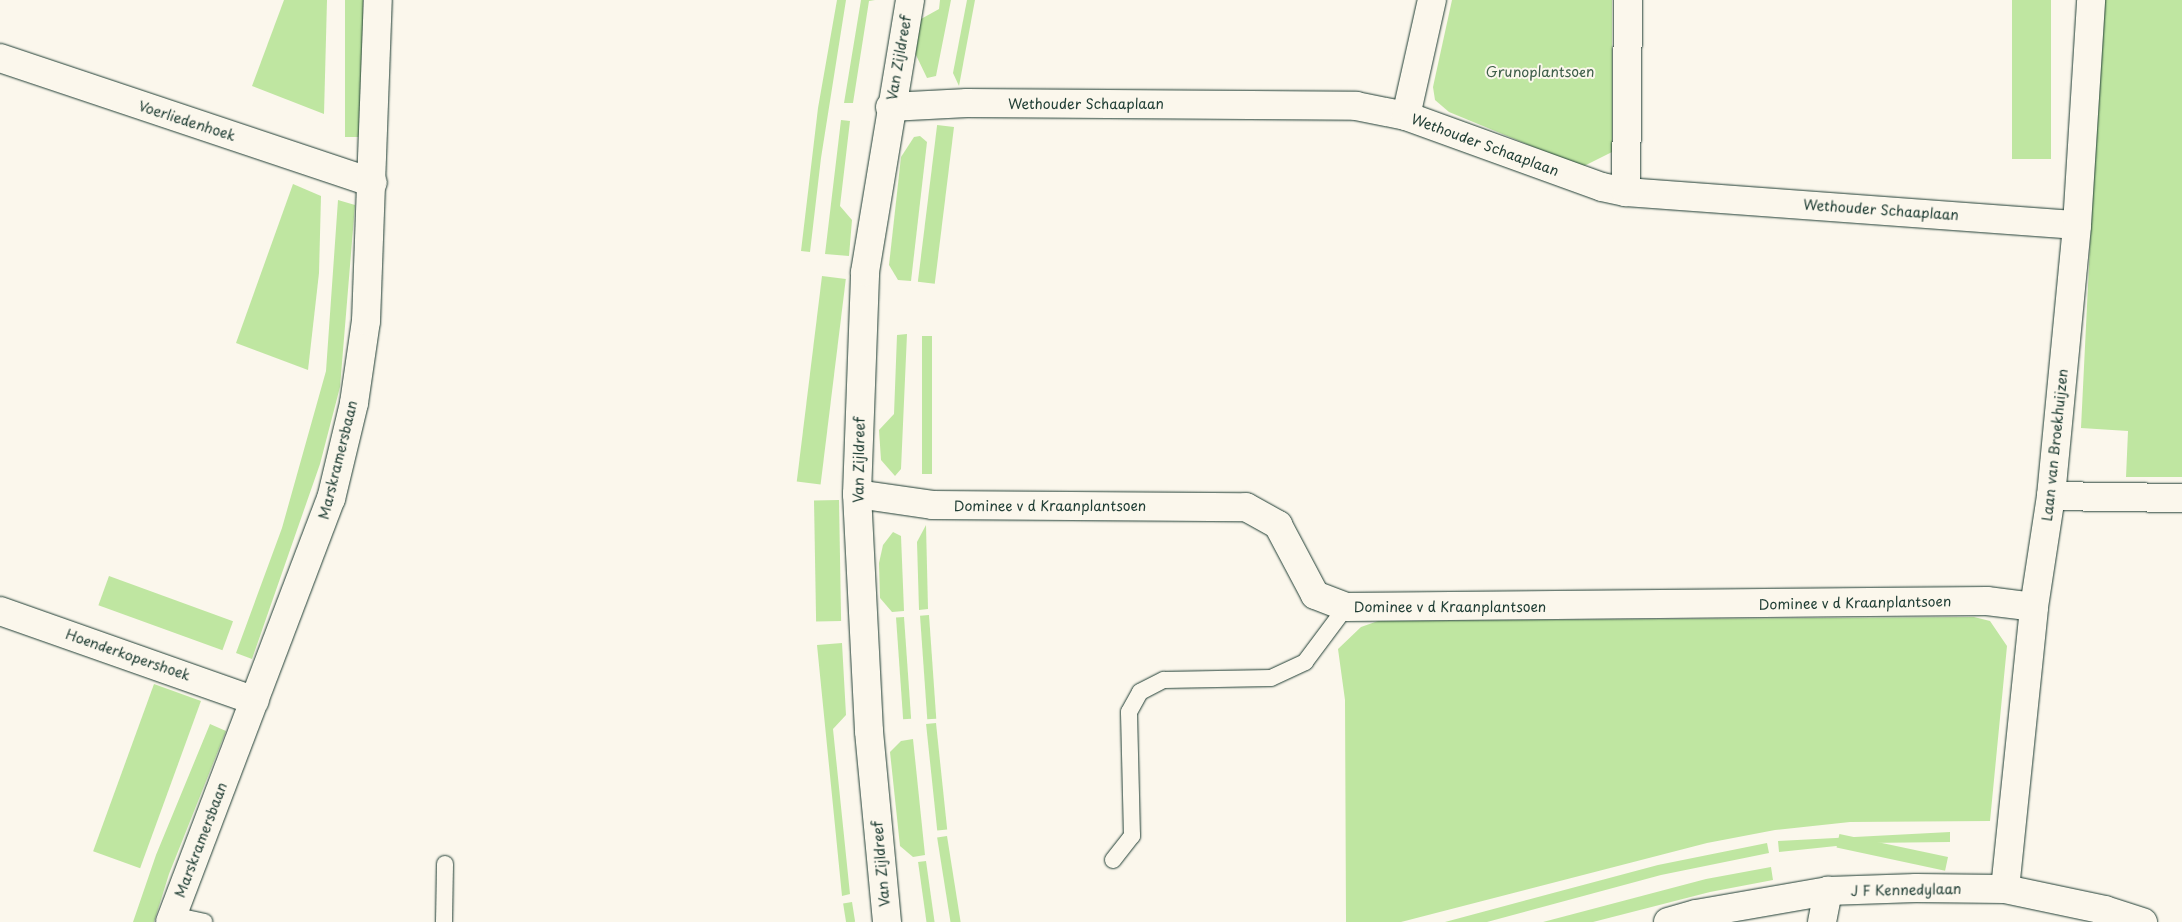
<!DOCTYPE html>
<html>
<head>
<meta charset="utf-8">
<style>
  body { margin:0 }
  #map { position:relative; width:2182px; height:922px; overflow:hidden; background:#fbf7ec; font-family:"Playpen Sans",sans-serif }
  div>[style] { position:absolute }
  .green>* { inset:0; background:#bfe6a1; transform-origin:0 0 }
  .roads { filter:drop-shadow(0 0 1px #1f3d34) drop-shadow(0 0 1px #1f3d34) }
  .lane>* { height:16px; margin:-8px; padding:0 8px; transform-origin:8px; border-radius:8px; background:#fbf7ec }
  .street>* { height:28px; margin:-14px; padding:0 14px; transform-origin:14px; border-radius:14px; background:#fbf7ec }
  span { translate:-50% -50%; white-space:nowrap; text-align:center; line-height:1.15; -webkit-text-stroke:4px #fbf7ec; paint-order:stroke }
  .street-label { font-size:14px; color:#1f3d34 }
  .park-label { font-size:14px; color:#3f5f4a }
</style>
</head>
<body>
<div id="map">
  <div class="green">
    <i style="clip-path:polygon(284px 0,327px 0,324px 114px,252px 86px)"></i>
    <i style="left:345px;top:0;width:18px;height:137px"></i>
    <i style="clip-path:polygon(837px 0,846px 0,821px 158px,810px 252px,801px 251px,818px 108px)"></i>
    <i style="clip-path:polygon(861px 0,875px 0,869px 1px,853px 103px,844px 103px)"></i>
    <i style="clip-path:polygon(940px 0,951px 0,936px 76px,927px 78px,915px 53px,921px 19px,939px 9px)"></i>
    <i style="clip-path:polygon(967px 0,975px 0,959px 86px,953px 73px)"></i>
    <i style="clip-path:polygon(1452px 0,1612px 0,1612px 152px,1582px 167px,1449px 112px,1435px 100px,1433px 87px)"></i>
    <i style="left:2012px;top:0;width:39px;height:159px"></i>
    <i style="clip-path:polygon(2102px 0,2182px 0,2182px 477px,2126px 477px,2128px 431px,2081px 428px)"></i>
    <i style="clip-path:polygon(841px 120px,850px 121px,840px 206px,852px 220px,849px 256px,825px 254px)"></i>
    <i style="left:954px;top:127px;width:158px;height:17px;rotate:97deg"></i>
    <i style="clip-path:polygon(920px 136px,927px 142px,911px 281px,898px 280px,889px 265px,901px 157px,914px 137px)"></i>
    <i style="clip-path:polygon(293px 184px,321px 196px,319px 273px,308px 370px,236px 343px)"></i>
    <i style="clip-path:polygon(338px 200px,355px 205px,340px 387px,320px 464px,252px 659px,236px 653px,282px 528px,326px 371px)"></i>
    <i style="left:822px;top:276px;width:24px;height:207px;rotate:7deg"></i>
    <i style="clip-path:polygon(907px 334px,901px 469px,895px 476px,881px 460px,879px 430px,894px 414px,897px 335px)"></i>
    <i style="left:922px;top:336px;width:10px;height:138px"></i>
    <i style="left:839px;top:500px;width:121px;height:25px;rotate:89deg"></i>
    <i style="clip-path:polygon(926px 525px,928px 609px,919px 610px,917px 542px)"></i>
    <i style="clip-path:polygon(893px 532px,901px 536px,904px 611px,892px 612px,880px 598px,879px 563px,883px 545px)"></i>
    <i style="left:109px;top:576px;width:132px;height:31px;rotate:20deg"></i>
    <i style="left:929px;top:615px;width:104px;height:9px;rotate:86deg"></i>
    <i style="left:904px;top:617px;width:102px;height:8px;rotate:86deg"></i>
    <i style="clip-path:polygon(1974px 617px,1990px 621px,2007px 646px,1990px 821px,1850px 822px,1775px 830px,1707px 843px,1401px 922px,1346px 922px,1345px 700px,1338px 649px,1361px 627px,1378px 621px)"></i>
    <i style="clip-path:polygon(842px 643px,846px 715px,833px 729px,850px 894px,842px 896px,817px 645px)"></i>
    <i style="left:154px;top:684px;width:50px;height:178px;rotate:20deg"></i>
    <i style="left:936px;top:723px;width:107px;height:10px;rotate:84deg"></i>
    <i style="clip-path:polygon(210px 724px,226px 731px,169px 874px,154px 922px,133px 922px,156px 855px)"></i>
    <i style="clip-path:polygon(913px 739px,925px 855px,913px 857px,900px 846px,890px 752px,901px 741px)"></i>
    <i style="clip-path:polygon(1950px 832px,1950px 842px,1865px 843px,1779px 852px,1778px 841px)"></i>
    <i style="left:947px;top:836px;width:87px;height:10px;rotate:81deg"></i>
    <i style="clip-path:polygon(1767px 843px,1769px 853px,1661px 875px,1487px 922px,1445px 922px,1658px 865px)"></i>
    <i style="left:1948px;top:857px;width:14px;height:111px;rotate:102deg"></i>
    <i style="left:926px;top:861px;width:62px;height:8px;rotate:82deg"></i>
    <i style="clip-path:polygon(1771px 867px,1773px 880px,1710px 892px,1593px 922px,1543px 922px,1706px 879px)"></i>
    <i style="left:852px;top:902px;width:20px;height:9px;rotate:81deg"></i>
  </div>
  <div class="roads">
    <div class="lane">
      <i style="left:1113px;top:860px;width:31px;rotate:-52deg"></i>
      <i style="left:1132px;top:836px;width:124px;rotate:-91.4deg"></i>
      <i style="left:1129px;top:712px;width:23px;rotate:-61deg"></i>
      <i style="left:1140px;top:692px;width:27px;rotate:-27deg"></i>
      <i style="left:1164px;top:680px;width:107px;rotate:-1.1deg"></i>
      <i style="left:1271px;top:678px;width:38px;rotate:-25deg"></i>
      <i style="left:1305px;top:662px;width:69px;rotate:-53.3deg"></i>
      <i style="left:172px;top:915px;width:33px;rotate:12deg"></i>
      <i style="left:444px;top:922px;width:58px;rotate:-89deg"></i>
    </div>
    <div class="street">
      <i style="left:0;top:58px;width:393px;rotate:18.5deg"></i>
      <i style="left:890px;top:107px;width:77px;rotate:-3deg"></i>
      <i style="left:967px;top:103px;width:389px;rotate:0.4deg"></i>
      <i style="left:1356px;top:106px;width:51px;rotate:11.3deg"></i>
      <i style="left:1406px;top:116px;width:208px;rotate:19.9deg"></i>
      <i style="left:1602px;top:187px;width:25px;rotate:12deg"></i>
      <i style="left:1626px;top:192px;width:452px;rotate:4.2deg"></i>
      <i style="left:1406px;top:116px;width:119px;rotate:-77.4deg"></i>
      <i style="left:1626px;top:192px;width:192px;rotate:-89.4deg"></i>
      <i style="left:857px;top:494px;width:76px;rotate:8.3deg"></i>
      <i style="left:932px;top:505px;width:314px;rotate:0.4deg"></i>
      <i style="left:1246px;top:507px;width:37px;rotate:29deg"></i>
      <i style="left:1278px;top:525px;width:79px;rotate:62.1deg"></i>
      <i style="left:1315px;top:595px;width:33px;rotate:21deg"></i>
      <i style="left:1346px;top:607px;width:641px;rotate:-0.54deg"></i>
      <i style="left:1987px;top:601px;width:47px;rotate:7.3deg"></i>
      <i style="left:2051px;top:496px;width:131px;rotate:0.9deg"></i>
      <i style="left:0;top:611px;width:270px;rotate:19.4deg"></i>
      <i style="left:2005px;top:889px;width:283px;rotate:-84.1deg"></i>
      <i style="left:2034px;top:607px;width:112px;rotate:-81.3deg"></i>
      <i style="left:2051px;top:496px;width:272px;rotate:-84.5deg"></i>
      <i style="left:2077px;top:225px;width:225px;rotate:-86.4deg"></i>
      <i style="left:170px;top:922px;width:453px;rotate:-69.2deg"></i>
      <i style="left:331px;top:499px;width:99px;rotate:-76.5deg"></i>
      <i style="left:354px;top:403px;width:83px;rotate:-81.7deg"></i>
      <i style="left:366px;top:321px;width:321px;rotate:-87.9deg"></i>
      <i style="left:887px;top:922px;width:192px;rotate:-95.4deg"></i>
      <i style="left:869px;top:731px;width:237px;rotate:-92.9deg"></i>
      <i style="left:857px;top:494px;width:222px;rotate:-87.9deg"></i>
      <i style="left:865px;top:272px;width:276px;rotate:-80.6deg"></i>
      <i style="left:1668px;top:922px;width:29px;rotate:-16deg"></i>
      <i style="left:1696px;top:914px;width:134px;rotate:-9.9deg"></i>
      <i style="left:1828px;top:891px;width:88px;rotate:-2deg"></i>
      <i style="left:1916px;top:888px;width:89px;rotate:0.6deg"></i>
      <i style="left:2005px;top:889px;width:102px;rotate:11.9deg"></i>
      <i style="left:2105px;top:910px;width:40px;rotate:18deg"></i>
      <i style="left:1822px;top:922px;width:32px;rotate:-79deg"></i>
    </div>
  </div>
  <div class="street-label">
    <span style="left:899px;top:58px;rotate:-80deg">Van Zijldreef</span>
    <span style="left:1086px;top:104px">Wethouder Schaaplaan</span>
    <span style="left:187px;top:121px;rotate:18deg">Voerliedenhoek</span>
    <span style="left:1485px;top:145px;rotate:20deg">Wethouder Schaaplaan</span>
    <span style="left:1881px;top:210px;rotate:4deg">Wethouder Schaaplaan</span>
    <span style="left:2055px;top:445px;rotate:-84deg">Laan van Broekhuijzen</span>
    <span style="left:338px;top:460px;rotate:-76deg">Marskramersbaan</span>
    <span style="left:859px;top:460px;rotate:-89deg">Van Zijldreef</span>
    <span style="left:1050px;top:506px">Dominee v d Kraanplantsoen</span>
    <span style="left:1855px;top:603px;rotate:-1deg">Dominee v d Kraanplantsoen</span>
    <span style="left:1450px;top:607px">Dominee v d Kraanplantsoen</span>
    <span style="left:128px;top:655px;rotate:19deg">Hoenderkopershoek</span>
    <span style="left:201px;top:840px;rotate:-69deg">Marskramersbaan</span>
    <span style="left:881px;top:864px;rotate:-95deg">Van Zijldreef</span>
    <span style="left:1906px;top:890px;rotate:-1deg">J F Kennedylaan</span>
  </div>
  <div class="park-label">
    <span style="left:1540px;top:72px">Grunoplantsoen</span>
  </div>
</div>
</body>
</html>
